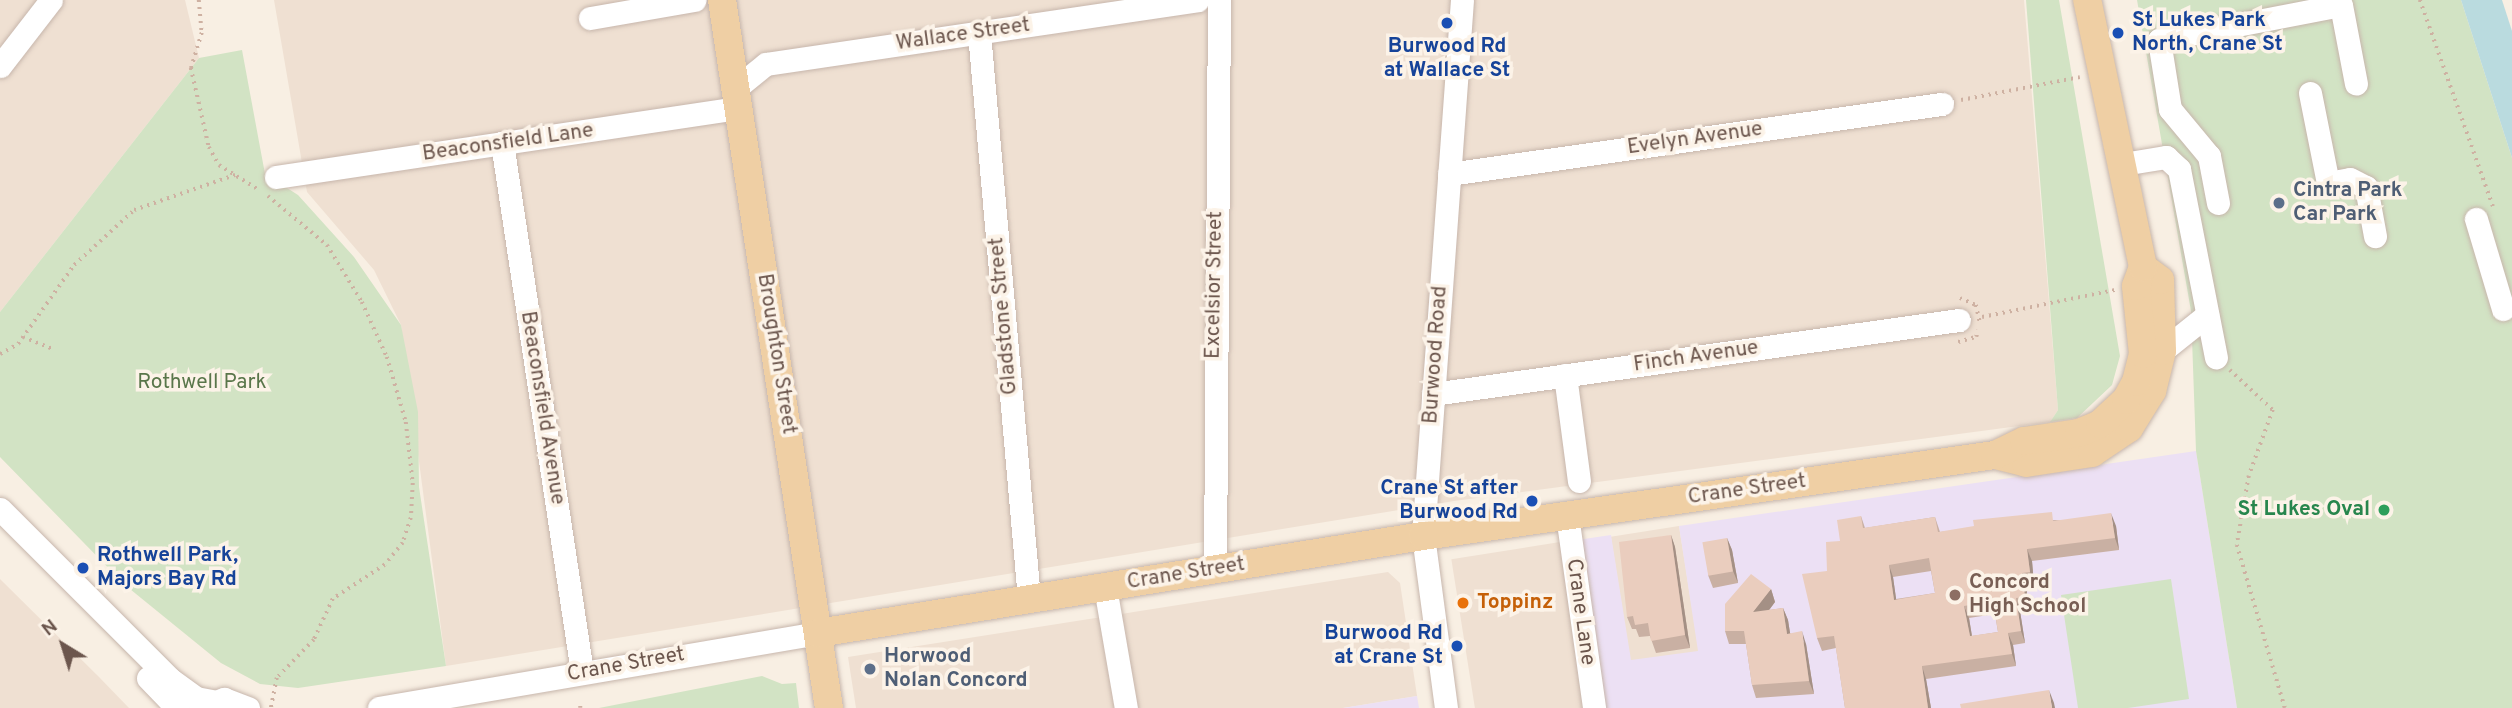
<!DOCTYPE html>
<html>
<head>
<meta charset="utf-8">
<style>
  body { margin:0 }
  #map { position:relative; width:2512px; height:708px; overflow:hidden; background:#f8efe3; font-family:Overpass,sans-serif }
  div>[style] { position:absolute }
  .residential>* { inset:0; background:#efe0d2; transform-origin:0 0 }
  .education>* { inset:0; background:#ece0f4 }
  .green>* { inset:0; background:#d2e3c4 }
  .water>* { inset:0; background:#badbdf }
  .path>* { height:3.5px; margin-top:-1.75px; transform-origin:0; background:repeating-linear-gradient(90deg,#ceb1a2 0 2px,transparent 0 7px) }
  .roads { filter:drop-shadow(0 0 2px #c7b6ac) drop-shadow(0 0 2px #c7b6ac) }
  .minor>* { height:23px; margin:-11.5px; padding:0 11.5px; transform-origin:11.5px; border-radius:11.5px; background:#fff }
  .major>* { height:28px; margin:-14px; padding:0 14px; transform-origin:14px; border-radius:14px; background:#efcfa4 }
  .wall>* { inset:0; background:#c9b0a3 }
  .shaded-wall>* { inset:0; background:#a49085 }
  .building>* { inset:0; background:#eacdbe; transform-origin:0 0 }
  .dots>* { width:19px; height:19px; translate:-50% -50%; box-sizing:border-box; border:4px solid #fcf3e8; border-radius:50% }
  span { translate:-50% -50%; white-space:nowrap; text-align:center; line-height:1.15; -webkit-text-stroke:7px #fcf3e8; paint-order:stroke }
  .transit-label { font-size:21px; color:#164399; font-weight:700 }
  .left { translate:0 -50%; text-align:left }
  .right { translate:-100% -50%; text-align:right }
  .street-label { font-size:21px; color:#6c564d }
  .service-label { font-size:21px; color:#4e5e75; font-weight:700 }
  .park-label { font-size:21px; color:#59764a }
  .leisure-label { font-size:21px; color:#27864d; font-weight:700 }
  .education-label { font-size:21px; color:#785e54; font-weight:700 }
  .food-label { font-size:21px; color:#c56008; font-weight:700 }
  .north { position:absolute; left:28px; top:610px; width:70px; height:70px; -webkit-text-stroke:5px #fcf3e8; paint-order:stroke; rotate:322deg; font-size:19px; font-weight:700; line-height:28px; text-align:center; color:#6c564d }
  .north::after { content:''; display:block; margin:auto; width:24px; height:32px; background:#6c564d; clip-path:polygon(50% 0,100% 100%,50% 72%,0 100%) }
</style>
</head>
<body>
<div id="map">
  <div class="residential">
    <i style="clip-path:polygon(0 0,185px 0,199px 58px,0 312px)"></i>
    <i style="clip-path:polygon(274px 0,2024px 0,2058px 410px,2050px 422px,1454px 501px,446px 666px,401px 325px,374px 270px,307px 192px)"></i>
    <i style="left:1679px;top:526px;width:127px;height:69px;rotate:81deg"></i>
    <i style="left:1560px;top:542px;width:168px;height:110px;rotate:81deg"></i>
    <i style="clip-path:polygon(1388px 572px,1400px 583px,1417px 696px,1343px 708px,856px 708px,848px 657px)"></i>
    <i style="clip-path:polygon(0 579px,99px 677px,129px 708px,0 708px)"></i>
  </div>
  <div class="education">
    <i style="clip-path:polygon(2196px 451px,2237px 708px,1603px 708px,1577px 540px,1611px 535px,1631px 660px,1698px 651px,1679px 526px)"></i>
    <i style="clip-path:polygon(1417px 696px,1419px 708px,1343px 708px)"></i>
  </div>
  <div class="green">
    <i style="clip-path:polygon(2026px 0,2059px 0,2120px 356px,2112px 385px,2077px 418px,2050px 422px,2058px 410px)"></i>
    <i style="clip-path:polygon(2137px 0,2461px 0,2512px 158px,2512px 708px,2237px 708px,2196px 451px,2191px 311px)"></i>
    <i style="clip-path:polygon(242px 50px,265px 174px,298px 195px,354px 257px,401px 325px,418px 412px,419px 487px,446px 666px,298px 688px,260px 684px,221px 663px,125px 585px,0 457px,0 312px,199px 58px)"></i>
    <i style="clip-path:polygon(2171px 579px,2189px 699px,2128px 708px,2078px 708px,2061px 595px)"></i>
    <i style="clip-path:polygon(762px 676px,782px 684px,796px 683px,799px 708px,599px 708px)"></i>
  </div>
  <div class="water">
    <i style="clip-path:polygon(2461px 0,2502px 0,2512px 31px,2512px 158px)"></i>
  </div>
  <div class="path">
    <i style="left:199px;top:0;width:33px;rotate:85deg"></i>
    <i style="left:202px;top:33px;width:37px;rotate:107deg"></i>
    <i style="left:191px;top:68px;width:81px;rotate:77.2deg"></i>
    <i style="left:209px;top:147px;width:21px;rotate:61deg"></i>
    <i style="left:219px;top:165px;width:47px;rotate:32deg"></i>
    <i style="left:2420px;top:0;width:219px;rotate:70.5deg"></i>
    <i style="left:1961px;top:100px;width:121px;rotate:-10.9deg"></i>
    <i style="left:268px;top:196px;width:77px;rotate:39.7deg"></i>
    <i style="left:327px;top:245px;width:67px;rotate:58.4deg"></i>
    <i style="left:362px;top:302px;width:60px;rotate:65.6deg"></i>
    <i style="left:387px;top:357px;width:68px;rotate:73.7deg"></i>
    <i style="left:406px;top:422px;width:61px;rotate:83.5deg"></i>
    <i style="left:413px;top:483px;width:35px;rotate:93deg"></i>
    <i style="left:411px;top:518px;width:26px;rotate:108deg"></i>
    <i style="left:403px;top:543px;width:28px;rotate:129deg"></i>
    <i style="left:385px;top:565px;width:62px;rotate:146.8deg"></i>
    <i style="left:333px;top:599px;width:45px;rotate:114.9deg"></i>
    <i style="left:314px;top:640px;width:53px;rotate:134.2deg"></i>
    <i style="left:277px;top:678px;width:31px;rotate:101deg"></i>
    <i style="left:1960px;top:298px;width:17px;rotate:24deg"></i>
    <i style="left:1976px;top:305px;width:17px;rotate:77deg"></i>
    <i style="left:1982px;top:317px;width:136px;rotate:-11.5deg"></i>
    <i style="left:23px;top:337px;width:32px;rotate:22deg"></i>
    <i style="left:1958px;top:342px;width:19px;rotate:-16deg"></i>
    <i style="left:1976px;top:337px;width:7px;rotate:-74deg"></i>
    <i style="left:0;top:354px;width:21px;rotate:-29deg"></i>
    <i style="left:18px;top:344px;width:97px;rotate:-54.7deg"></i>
    <i style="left:74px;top:265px;width:81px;rotate:-42.5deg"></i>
    <i style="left:134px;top:210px;width:107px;rotate:-19.1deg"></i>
    <i style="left:2230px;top:370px;width:59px;rotate:42.9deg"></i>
    <i style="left:2273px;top:410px;width:70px;rotate:110deg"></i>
    <i style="left:2249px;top:476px;width:70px;rotate:99.9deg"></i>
    <i style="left:2237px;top:545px;width:170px;rotate:73.6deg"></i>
    <i style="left:580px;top:708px;width:6px;rotate:-90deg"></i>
  </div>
  <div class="roads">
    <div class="minor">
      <i style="left:590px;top:18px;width:106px;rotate:-9.8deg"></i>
      <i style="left:979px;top:33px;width:568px;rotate:84.95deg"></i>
      <i style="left:0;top:66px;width:83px;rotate:-52.3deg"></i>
      <i style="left:736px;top:88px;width:38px;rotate:-39deg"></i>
      <i style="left:766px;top:64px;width:436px;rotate:-8.4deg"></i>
      <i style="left:2310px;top:93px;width:92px;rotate:78.7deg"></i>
      <i style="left:2328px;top:183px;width:22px;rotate:-10deg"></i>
      <i style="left:2350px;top:179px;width:18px;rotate:27deg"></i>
      <i style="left:2366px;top:187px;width:50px;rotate:79.6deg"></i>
      <i style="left:502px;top:143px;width:535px;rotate:81.4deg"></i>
      <i style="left:2123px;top:164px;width:44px;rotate:-9.2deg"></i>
      <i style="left:2166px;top:157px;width:18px;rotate:43deg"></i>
      <i style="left:2179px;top:169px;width:192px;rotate:78.9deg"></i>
      <i style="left:1449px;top:174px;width:498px;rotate:-8.1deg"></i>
      <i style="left:276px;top:177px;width:468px;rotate:-8.5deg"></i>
      <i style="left:2218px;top:203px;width:48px;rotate:-100.8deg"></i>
      <i style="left:2209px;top:156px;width:61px;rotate:-129.7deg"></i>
      <i style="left:2170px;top:109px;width:70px;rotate:-99.1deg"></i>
      <i style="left:2159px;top:40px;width:185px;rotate:-10.9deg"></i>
      <i style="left:2341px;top:5px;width:80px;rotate:79.2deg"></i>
      <i style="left:2476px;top:219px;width:94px;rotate:73.3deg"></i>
      <i style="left:2162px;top:351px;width:58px;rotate:-38.7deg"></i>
      <i style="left:1565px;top:375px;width:107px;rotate:82.5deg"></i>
      <i style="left:1433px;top:394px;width:531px;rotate:-8.01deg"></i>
      <i style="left:0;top:509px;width:240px;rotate:45deg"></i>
      <i style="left:170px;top:679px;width:32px;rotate:36deg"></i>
      <i style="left:196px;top:698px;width:16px;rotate:11deg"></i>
      <i style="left:1567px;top:515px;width:195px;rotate:82deg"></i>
      <i style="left:1215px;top:569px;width:569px;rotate:-89.6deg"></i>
      <i style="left:1105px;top:587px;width:123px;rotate:80.2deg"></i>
      <i style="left:148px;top:678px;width:42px;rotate:46deg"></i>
      <i style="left:200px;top:708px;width:26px;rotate:-21deg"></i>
      <i style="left:224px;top:699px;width:26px;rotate:21deg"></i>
      <i style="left:379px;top:708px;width:445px;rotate:-9.7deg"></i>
      <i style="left:1446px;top:708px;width:174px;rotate:-97.6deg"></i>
      <i style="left:1423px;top:536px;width:537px;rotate:-85.84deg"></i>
    </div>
    <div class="major">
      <i style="left:722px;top:0;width:716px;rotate:81.41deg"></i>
      <i style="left:1995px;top:455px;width:32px;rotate:14deg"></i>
      <i style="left:2026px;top:463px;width:67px;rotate:-8.6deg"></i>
      <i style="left:2092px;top:453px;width:45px;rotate:-34deg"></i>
      <i style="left:2129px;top:428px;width:44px;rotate:-58.1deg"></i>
      <i style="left:2152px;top:391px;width:41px;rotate:-76deg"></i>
      <i style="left:2162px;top:351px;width:71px;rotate:-91.6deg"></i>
      <i style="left:2160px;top:280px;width:21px;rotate:-143deg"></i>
      <i style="left:818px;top:633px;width:613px;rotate:-9.11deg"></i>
      <i style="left:1423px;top:536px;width:578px;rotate:-8.06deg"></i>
      <i style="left:1995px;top:455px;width:32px;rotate:-26deg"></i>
      <i style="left:2024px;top:441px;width:56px;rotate:-8.3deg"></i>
      <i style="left:2079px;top:433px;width:23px;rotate:-23deg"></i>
      <i style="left:2100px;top:424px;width:35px;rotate:-43deg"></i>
      <i style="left:2126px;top:400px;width:21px;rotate:-61deg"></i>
      <i style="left:2136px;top:382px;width:29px;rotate:-76deg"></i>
      <i style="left:2143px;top:354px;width:68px;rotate:-95.9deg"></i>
      <i style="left:2136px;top:286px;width:20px;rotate:-70deg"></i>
      <i style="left:2143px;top:267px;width:273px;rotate:-101.8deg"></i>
    </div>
  </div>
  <div class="wall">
    <i style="clip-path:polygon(evenodd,1861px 516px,1865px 528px,1935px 517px,1940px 532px,2055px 520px,2116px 526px,2119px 550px,2032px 561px,2034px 584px,2026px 585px,2029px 610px,2020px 611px,2025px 643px,2013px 645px,2016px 666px,1926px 679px,1931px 708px,1845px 708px,1836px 648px,1822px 651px,1817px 638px,1827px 571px,1840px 541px,1861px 516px,1931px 571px,1935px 593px,1896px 599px,1893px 577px,1931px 571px,1861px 516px,1995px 614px,1998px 632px,1972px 636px,1969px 618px,1995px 614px)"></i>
    <i style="clip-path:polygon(1671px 535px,1675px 547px,1690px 648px,1656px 653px,1650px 636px,1639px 637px,1636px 629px,1632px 629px,1627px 617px)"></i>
    <i style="clip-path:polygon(1727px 538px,1732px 550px,1738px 583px,1713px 588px,1708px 575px)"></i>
    <i style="clip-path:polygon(1771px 589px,1775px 602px,1769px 610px,1783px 608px,1788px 620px,1790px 633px,1806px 644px,1814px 694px,1756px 698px,1752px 685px,1746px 644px,1729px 644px,1725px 631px)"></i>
  </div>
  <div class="shaded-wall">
    <i style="clip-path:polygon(2111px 513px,2116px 526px,2119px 550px,2115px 538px)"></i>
    <i style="clip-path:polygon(1671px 535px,1675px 547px,1690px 648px,1685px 635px)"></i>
    <i style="clip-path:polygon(1727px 538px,1732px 550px,1738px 583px,1733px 571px)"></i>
    <i style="clip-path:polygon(2027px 549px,2032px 561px,2034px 584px,2030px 572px)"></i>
    <i style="clip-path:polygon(1889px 565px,1893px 577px,1898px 612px,1894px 600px)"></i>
    <i style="clip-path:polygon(2022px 573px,2026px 585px,2029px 610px,2025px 597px)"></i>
    <i style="clip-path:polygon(1771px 589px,1775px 602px,1758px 625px,1753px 612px)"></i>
    <i style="clip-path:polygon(2016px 598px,2020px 611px,2025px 643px,2021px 631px)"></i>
    <i style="clip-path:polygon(1964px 606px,1969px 618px,1974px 649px,1970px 636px)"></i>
    <i style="clip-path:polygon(1783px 608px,1788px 620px,1792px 646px,1787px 634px)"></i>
    <i style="clip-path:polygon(1802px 631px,1806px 644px,1814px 694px,1809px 681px)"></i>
    <i style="clip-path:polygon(2008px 633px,2013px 645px,2016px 666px,2012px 654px)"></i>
    <i style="clip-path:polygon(1922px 666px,1926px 679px,1931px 708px,1928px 708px)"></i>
    <i style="clip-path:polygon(2049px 690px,2054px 703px,2055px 708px,2052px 708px)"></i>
  </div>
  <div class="building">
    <i style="clip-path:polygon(evenodd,2052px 512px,2053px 521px,2111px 513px,2115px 538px,2027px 549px,2030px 572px,2022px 573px,2025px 597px,2016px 598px,2021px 631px,2008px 633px,2012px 654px,1922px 666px,1928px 708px,1845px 708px,1834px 636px,1817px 638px,1802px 574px,1827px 571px,1826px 542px,1840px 541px,1837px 520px,1861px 516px,1863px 528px,1935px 517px,1938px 532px,1974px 526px,1973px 520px,2052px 512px,1929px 558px,1935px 593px,1894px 600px,1889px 565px,1929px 558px,2052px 512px,1993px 601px,1998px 632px,1970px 636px,1964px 606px,1993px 601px)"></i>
    <i style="clip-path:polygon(1671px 535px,1685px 635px,1651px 641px,1648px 623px,1635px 625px,1633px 616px,1627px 617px,1619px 542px)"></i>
    <i style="left:1727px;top:538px;width:34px;height:25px;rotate:80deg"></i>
    <i style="clip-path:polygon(1751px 574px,1771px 589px,1753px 612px,1783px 608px,1787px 634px,1802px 631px,1809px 681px,1752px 685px,1744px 631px,1725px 631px,1725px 604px)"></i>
    <i style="clip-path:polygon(2049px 690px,2052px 708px,1961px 708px,1960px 704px)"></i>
  </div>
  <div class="dots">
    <i style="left:1447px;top:23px;background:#1a4fb4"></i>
    <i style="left:2118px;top:33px;background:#1a4fb4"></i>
    <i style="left:2279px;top:203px;background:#5c6f8a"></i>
    <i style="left:1532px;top:501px;background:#1a4fb4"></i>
    <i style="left:2384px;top:510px;background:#2e9e5b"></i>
    <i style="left:83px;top:568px;background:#1a4fb4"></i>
    <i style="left:1955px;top:595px;background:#8d6e63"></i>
    <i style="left:1463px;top:603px;background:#e8710a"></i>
    <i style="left:1457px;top:646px;background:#1a4fb4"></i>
    <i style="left:870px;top:669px;background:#5c6f8a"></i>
  </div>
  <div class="transit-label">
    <span class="left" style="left:2132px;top:33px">St Lukes Park<br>North, Crane St</span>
    <span style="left:1447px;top:59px">Burwood Rd<br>at Wallace St</span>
    <span class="right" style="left:1518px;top:501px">Crane St after<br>Burwood Rd</span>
    <span class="left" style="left:97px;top:568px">Rothwell Park,<br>Majors Bay Rd</span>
    <span class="right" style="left:1443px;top:646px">Burwood Rd<br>at Crane St</span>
  </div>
  <div class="street-label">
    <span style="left:963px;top:35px;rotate:-8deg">Wallace Street</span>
    <span style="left:1695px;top:139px;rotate:-8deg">Evelyn Avenue</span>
    <span style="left:508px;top:143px;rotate:-8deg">Beaconsfield Lane</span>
    <span style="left:1215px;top:285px;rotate:-89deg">Excelsior Street</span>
    <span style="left:1004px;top:316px;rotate:-95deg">Gladstone Street</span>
    <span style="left:776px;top:354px;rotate:81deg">Broughton Street</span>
    <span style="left:1436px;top:355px;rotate:-86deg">Burwood Road</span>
    <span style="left:1696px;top:357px;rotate:-8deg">Finch Avenue</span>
    <span style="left:542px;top:408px;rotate:81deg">Beaconsfield Avenue</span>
    <span style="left:1747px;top:490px;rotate:-8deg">Crane Street</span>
    <span style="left:1186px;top:574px;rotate:-9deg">Crane Street</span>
    <span style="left:1580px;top:612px;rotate:82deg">Crane Lane</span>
    <span style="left:626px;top:665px;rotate:-10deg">Crane Street</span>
  </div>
  <div class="service-label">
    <span class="left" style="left:2293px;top:203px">Cintra Park<br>Car Park</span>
    <span class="left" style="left:884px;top:669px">Horwood<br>Nolan Concord</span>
  </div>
  <div class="park-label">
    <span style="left:202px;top:383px">Rothwell Park</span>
  </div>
  <div class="leisure-label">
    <span class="right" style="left:2370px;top:510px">St Lukes Oval</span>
  </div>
  <div class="education-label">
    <span class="left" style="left:1969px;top:595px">Concord<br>High School</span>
  </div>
  <div class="food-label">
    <span class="left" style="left:1477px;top:603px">Toppinz</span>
  </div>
  <div class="north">N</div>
</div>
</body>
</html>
